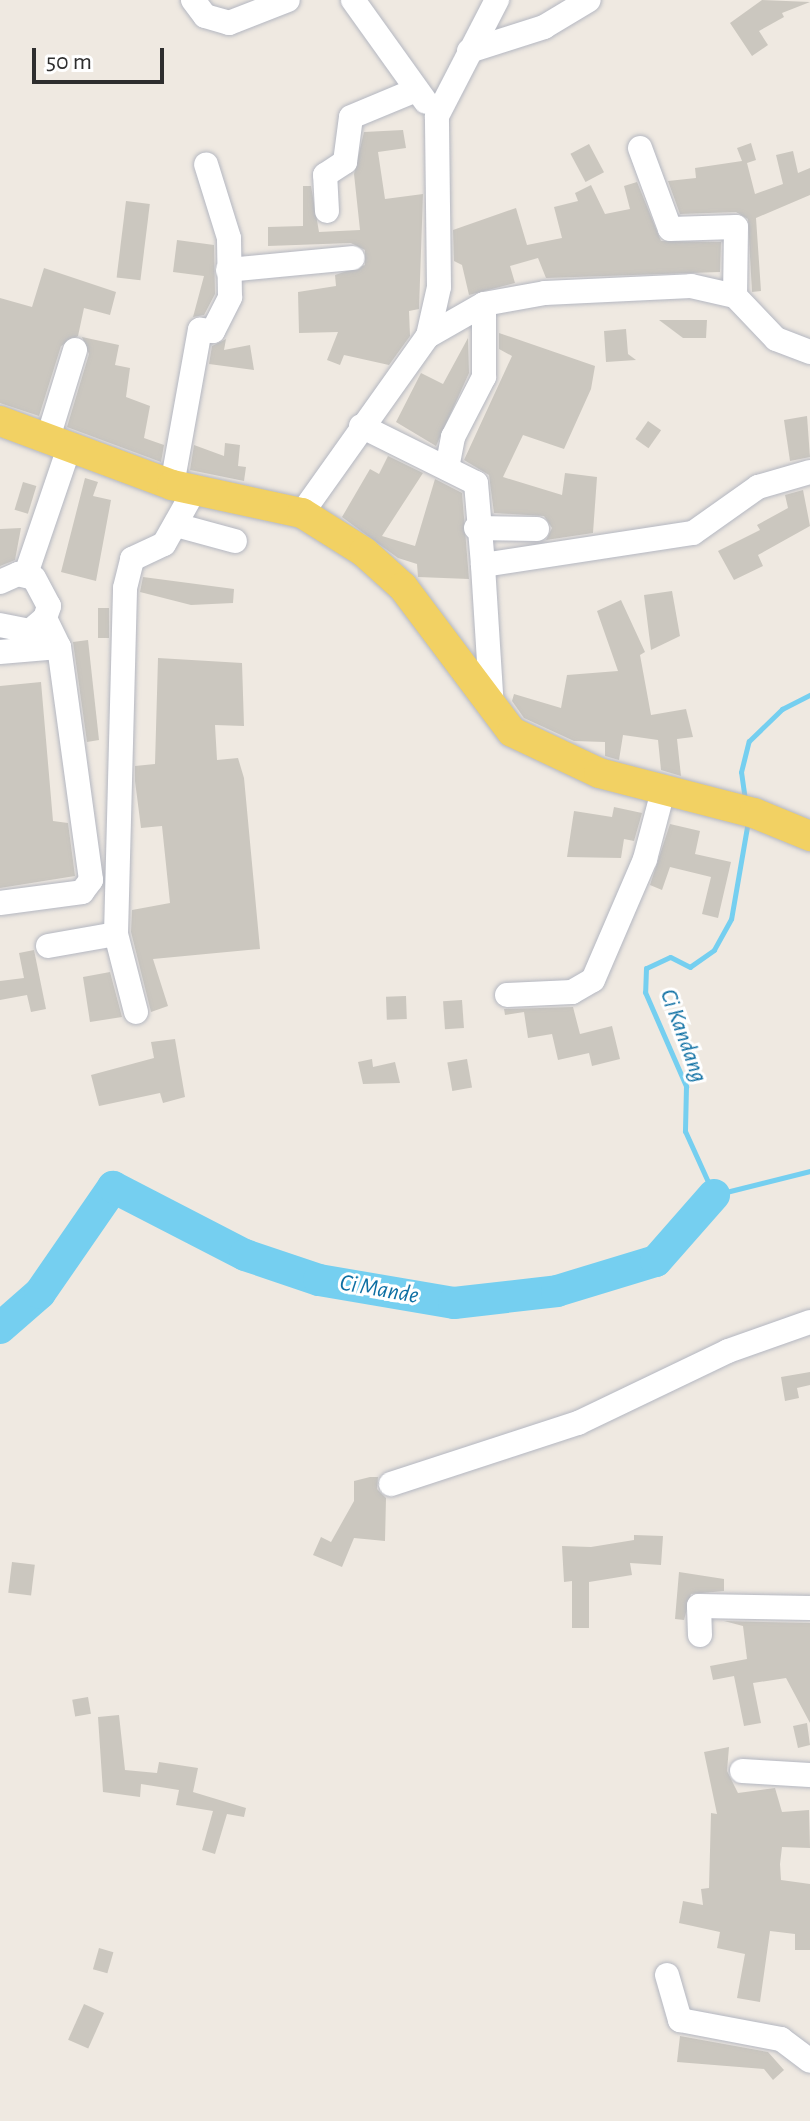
<!DOCTYPE html>
<html>
<head>
<meta charset="utf-8">
<style>
  body { margin:0 }
  #map { position:relative; width:810px; height:2121px; overflow:hidden; background:#efe9e1; font-family:"Alegreya Sans",sans-serif }
  div>[style] { position:absolute }
  .stream>* { height:5px; margin:-2.5px; padding:0 2.5px; transform-origin:2.5px; border-radius:2.5px; background:#75cff0 }
  .river>* { height:32px; margin:-16px; padding:0 16px; transform-origin:16px; border-radius:16px; background:#75cff0 }
  .building>* { inset:0; background:#cbc7bf; transform-origin:0 0 }
  .roads { filter:drop-shadow(0 0 2px #b4b7c1) drop-shadow(0 0 2px #b4b7c1) }
  .minor>* { height:24px; margin:-12px; padding:0 12px; transform-origin:12px; border-radius:12px; background:#fff }
  .major>* { height:30px; margin:-15px; padding:0 15px; transform-origin:15px; border-radius:15px; background:#f2d163 }
  span { translate:-50% -50%; white-space:nowrap; text-align:center; line-height:1.15; -webkit-text-stroke:6px #fff; paint-order:stroke }
  .water-label { font-size:24px; color:#0d6fa3; font-style:italic }
  .scale { position:absolute; left:32px; top:48px; width:132px; height:36px; box-sizing:border-box; border:4px solid #2e2e2e; border-top:0; padding-left:10px; font-size:24px; line-height:28px; white-space:nowrap; color:#2e2e2e; -webkit-text-stroke:6px #fff; paint-order:stroke }
</style>
</head>
<body>
<div id="map">
  <div class="stream">
    <i style="left:745px;top:800px;width:28px;rotate:-98deg"></i>
    <i style="left:741px;top:772px;width:32px;rotate:-76deg"></i>
    <i style="left:749px;top:741px;width:46px;rotate:-44.1deg"></i>
    <i style="left:782px;top:709px;width:31px;rotate:-27deg"></i>
    <i style="left:748px;top:821px;width:99px;rotate:99.8deg"></i>
    <i style="left:731px;top:919px;width:35px;rotate:119deg"></i>
    <i style="left:714px;top:950px;width:29px;rotate:145deg"></i>
    <i style="left:690px;top:967px;width:22px;rotate:-153deg"></i>
    <i style="left:670px;top:957px;width:26px;rotate:155deg"></i>
    <i style="left:646px;top:968px;width:24px;rotate:92deg"></i>
    <i style="left:645px;top:992px;width:103px;rotate:66.4deg"></i>
    <i style="left:686px;top:1086px;width:45px;rotate:91.3deg"></i>
    <i style="left:685px;top:1131px;width:70px;rotate:65.6deg"></i>
    <i style="left:714px;top:1195px;width:99px;rotate:-14deg"></i>
  </div>
  <div class="river">
    <i style="left:0;top:1328px;width:53px;rotate:-41.2deg"></i>
    <i style="left:40px;top:1293px;width:129px;rotate:-55.4deg"></i>
    <i style="left:113px;top:1187px;width:148px;rotate:27.3deg"></i>
    <i style="left:245px;top:1255px;width:78px;rotate:18.7deg"></i>
    <i style="left:319px;top:1280px;width:137px;rotate:9.7deg"></i>
    <i style="left:454px;top:1303px;width:104px;rotate:-6.6deg"></i>
    <i style="left:557px;top:1291px;width:103px;rotate:-16.9deg"></i>
    <i style="left:656px;top:1261px;width:88px;rotate:-48.7deg"></i>
  </div>
  <div class="building">
    <i style="clip-path:polygon(762px 0,810px 2px,782px 13px,784px 17px,759px 31px,768px 45px,752px 56px,730px 23px)"></i>
    <i style="clip-path:polygon(403px 130px,406px 148px,378px 152px,385px 199px,423px 194px,419px 309px,409px 311px,410px 336px,389px 365px,344px 355px,340px 365px,327px 360px,338px 332px,299px 333px,298px 292px,336px 286px,335px 275px,365px 265px,365px 250px,351px 243px,268px 246px,268px 227px,303px 226px,303px 186px,311px 186px,319px 232px,360px 230px,354px 174px,364px 132px)"></i>
    <i style="clip-path:polygon(751px 143px,756px 160px,747px 163px,755px 194px,783px 184px,776px 155px,793px 151px,798px 173px,810px 168px,810px 195px,756px 218px,761px 291px,752px 292px,748px 219px,736px 212px,680px 214px,668px 181px,696px 178px,695px 168px,742px 161px,737px 148px)"></i>
    <i style="left:589px;top:144px;width:32px;height:21px;rotate:62deg"></i>
    <i style="clip-path:polygon(637px 182px,661px 241px,721px 242px,720px 272px,546px 278px,538px 258px,510px 266px,515px 283px,469px 295px,462px 265px,454px 261px,453px 230px,516px 208px,527px 245px,562px 238px,554px 207px,578px 201px,575px 193px,591px 185px,605px 214px,630px 209px,624px 186px)"></i>
    <i style="left:126px;top:201px;width:24px;height:77px;rotate:7deg"></i>
    <i style="clip-path:polygon(177px 240px,214px 245px,215px 294px,204px 315px,193px 317px,204px 276px,173px 272px)"></i>
    <i style="clip-path:polygon(44px 268px,116px 292px,110px 315px,84px 308px,78px 336px,61px 346px,39px 416px,0 403px,0 298px,32px 307px)"></i>
    <i style="clip-path:polygon(659px 320px,707px 320px,706px 338px,683px 338px)"></i>
    <i style="clip-path:polygon(626px 329px,628px 354px,636px 360px,606px 362px,604px 331px)"></i>
    <i style="clip-path:polygon(499px 333px,595px 366px,591px 389px,564px 449px,523px 435px,503px 477px,562px 495px,565px 473px,597px 477px,593px 533px,546px 540px,552px 528px,544px 516px,494px 513px,489px 475px,464px 460px,512px 356px,499px 349px)"></i>
    <i style="clip-path:polygon(82px 337px,119px 345px,115px 365px,130px 368px,126px 397px,150px 406px,144px 438px,164px 445px,161px 462px,67px 427px,89px 354px)"></i>
    <i style="clip-path:polygon(468px 338px,469px 373px,436px 446px,396px 422px,421px 373px,443px 384px)"></i>
    <i style="clip-path:polygon(226px 339px,224px 350px,250px 345px,254px 370px,209px 364px,212px 346px)"></i>
    <i style="clip-path:polygon(807px 416px,810px 457px,790px 461px,784px 420px)"></i>
    <i style="left:648px;top:421px;width:16px;height:22px;rotate:35deg"></i>
    <i style="clip-path:polygon(225px 443px,240px 445px,238px 466px,246px 467px,244px 481px,190px 470px,194px 445px,224px 456px)"></i>
    <i style="clip-path:polygon(388px 456px,423px 473px,382px 536px,415px 546px,435px 479px,462px 493px,469px 579px,418px 577px,417px 564px,398px 558px,342px 517px,370px 469px,379px 474px)"></i>
    <i style="clip-path:polygon(85px 478px,98px 482px,93px 496px,111px 500px,96px 581px,61px 572px)"></i>
    <i style="left:23px;top:482px;width:14px;height:29px;rotate:17deg"></i>
    <i style="clip-path:polygon(803px 490px,810px 526px,758px 555px,763px 566px,734px 580px,718px 551px,760px 530px,757px 525px,788px 508px,785px 495px)"></i>
    <i style="clip-path:polygon(21px 528px,15px 560px,0 566px,0 529px)"></i>
    <i style="clip-path:polygon(143px 577px,234px 589px,233px 603px,191px 605px,140px 592px)"></i>
    <i style="clip-path:polygon(672px 591px,680px 636px,651px 650px,644px 595px)"></i>
    <i style="clip-path:polygon(621px 600px,645px 652px,640px 655px,651px 715px,686px 709px,693px 737px,677px 739px,681px 776px,661px 770px,658px 740px,623px 735px,619px 760px,605px 756px,605px 742px,574px 741px,524px 718px,512px 701px,514px 694px,561px 708px,567px 675px,618px 671px,597px 611px)"></i>
    <i style="left:98px;top:608px;width:11px;height:30px"></i>
    <i style="clip-path:polygon(88px 640px,99px 740px,87px 742px,73px 642px)"></i>
    <i style="clip-path:polygon(158px 658px,242px 663px,244px 726px,215px 725px,217px 760px,238px 758px,244px 778px,260px 949px,153px 959px,168px 1006px,151px 1012px,131px 932px,132px 910px,170px 903px,162px 826px,141px 828px,135px 781px,135px 766px,155px 764px)"></i>
    <i style="clip-path:polygon(41px 682px,53px 821px,68px 823px,75px 876px,0 888px,0 686px)"></i>
    <i style="clip-path:polygon(614px 807px,642px 813px,634px 841px,624px 839px,621px 858px,567px 857px,574px 811px,612px 817px)"></i>
    <i style="clip-path:polygon(670px 824px,700px 831px,695px 854px,731px 862px,718px 918px,702px 914px,711px 877px,670px 867px,662px 890px,650px 885px)"></i>
    <i style="clip-path:polygon(34px 950px,46px 1009px,31px 1012px,27px 995px,0 1000px,0 981px,24px 978px,19px 953px)"></i>
    <i style="clip-path:polygon(110px 972px,122px 1017px,90px 1022px,83px 977px)"></i>
    <i style="left:406px;top:996px;width:23px;height:20px;rotate:88deg"></i>
    <i style="left:462px;top:1000px;width:28px;height:19px;rotate:86deg"></i>
    <i style="clip-path:polygon(573px 1007px,580px 1034px,612px 1026px,620px 1059px,592px 1066px,589px 1053px,558px 1060px,552px 1034px,528px 1038px,524px 1012px,505px 1015px,504px 1009px)"></i>
    <i style="clip-path:polygon(175px 1039px,185px 1097px,163px 1103px,160px 1093px,99px 1106px,91px 1075px,154px 1058px,151px 1042px)"></i>
    <i style="clip-path:polygon(372px 1059px,373px 1067px,395px 1062px,400px 1083px,363px 1084px,358px 1062px)"></i>
    <i style="left:467px;top:1059px;width:29px;height:20px;rotate:80deg"></i>
    <i style="clip-path:polygon(810px 1372px,810px 1385px,797px 1388px,799px 1398px,785px 1401px,781px 1377px)"></i>
    <i style="clip-path:polygon(370px 1477px,378px 1477px,377px 1489px,386px 1498px,385px 1541px,354px 1538px,342px 1567px,313px 1555px,321px 1537px,331px 1542px,354px 1501px,354px 1481px)"></i>
    <i style="clip-path:polygon(634px 1535px,663px 1536px,661px 1565px,630px 1563px,632px 1575px,589px 1582px,589px 1628px,572px 1628px,572px 1581px,564px 1582px,562px 1546px,591px 1547px,634px 1540px)"></i>
    <i style="left:12px;top:1562px;width:23px;height:31px;rotate:7deg"></i>
    <i style="clip-path:polygon(679px 1572px,724px 1579px,724px 1591px,691px 1594px,684px 1620px,675px 1619px)"></i>
    <i style="clip-path:polygon(724px 1621px,810px 1623px,810px 1723px,786px 1678px,753px 1683px,761px 1723px,744px 1726px,734px 1676px,713px 1680px,710px 1666px,747px 1659px,743px 1626px)"></i>
    <i style="left:88px;top:1697px;width:17px;height:16px;rotate:80deg"></i>
    <i style="clip-path:polygon(119px 1715px,125px 1770px,157px 1773px,159px 1762px,198px 1768px,193px 1792px,246px 1808px,244px 1817px,227px 1814px,215px 1854px,202px 1850px,213px 1811px,176px 1805px,179px 1790px,141px 1784px,140px 1797px,103px 1792px,98px 1717px)"></i>
    <i style="clip-path:polygon(807px 1723px,810px 1745px,798px 1748px,793px 1726px)"></i>
    <i style="clip-path:polygon(729px 1747px,727px 1771px,738px 1793px,775px 1788px,782px 1812px,809px 1810px,810px 1848px,782px 1847px,780px 1864px,781px 1880px,810px 1884px,810px 1950px,795px 1950px,795px 1934px,770px 1931px,760px 2002px,737px 1998px,745px 1954px,717px 1948px,720px 1932px,679px 1923px,683px 1901px,703px 1905px,701px 1889px,709px 1888px,711px 1813px,717px 1814px,704px 1752px)"></i>
    <i style="left:99px;top:1948px;width:15px;height:22px;rotate:16deg"></i>
    <i style="left:84px;top:2004px;width:22px;height:39px;rotate:24deg"></i>
    <i style="clip-path:polygon(680px 2036px,768px 2052px,784px 2070px,773px 2080px,764px 2069px,677px 2062px)"></i>
  </div>
  <div class="roads">
    <div class="minor">
      <i style="left:193px;top:0;width:20px;rotate:53deg"></i>
      <i style="left:205px;top:16px;width:25px;rotate:16deg"></i>
      <i style="left:229px;top:23px;width:63px;rotate:-21.3deg"></i>
      <i style="left:353px;top:0;width:125px;rotate:54.4deg"></i>
      <i style="left:469px;top:51px;width:79px;rotate:-17.7deg"></i>
      <i style="left:544px;top:27px;width:52px;rotate:-31deg"></i>
      <i style="left:640px;top:148px;width:86px;rotate:69.7deg"></i>
      <i style="left:670px;top:229px;width:66px;rotate:-1.7deg"></i>
      <i style="left:736px;top:227px;width:69px;rotate:90.8deg"></i>
      <i style="left:327px;top:211px;width:36px;rotate:-93deg"></i>
      <i style="left:325px;top:175px;width:24px;rotate:-33deg"></i>
      <i style="left:345px;top:162px;width:45px;rotate:-82.4deg"></i>
      <i style="left:351px;top:117px;width:70px;rotate:-22.6deg"></i>
      <i style="left:228px;top:270px;width:125px;rotate:-5.5deg"></i>
      <i style="left:428px;top:336px;width:50px;rotate:-77.3deg"></i>
      <i style="left:439px;top:287px;width:171px;rotate:-90.7deg"></i>
      <i style="left:437px;top:116px;width:131px;rotate:-62.7deg"></i>
      <i style="left:361px;top:426px;width:128px;rotate:26.4deg"></i>
      <i style="left:476px;top:483px;width:82px;rotate:85.1deg"></i>
      <i style="left:48px;top:438px;width:92px;rotate:-72.9deg"></i>
      <i style="left:447px;top:468px;width:32px;rotate:-79deg"></i>
      <i style="left:453px;top:437px;width:68px;rotate:-62.7deg"></i>
      <i style="left:484px;top:377px;width:73px;rotate:-90deg"></i>
      <i style="left:172px;top:485px;width:158px;rotate:-79.8deg"></i>
      <i style="left:200px;top:330px;width:13px;rotate:4deg"></i>
      <i style="left:213px;top:331px;width:38px;rotate:-63deg"></i>
      <i style="left:230px;top:297px;width:59px;rotate:-91deg"></i>
      <i style="left:229px;top:238px;width:77px;rotate:-107.3deg"></i>
      <i style="left:302px;top:513px;width:217px;rotate:-54.6deg"></i>
      <i style="left:428px;top:336px;width:64px;rotate:-29.7deg"></i>
      <i style="left:484px;top:304px;width:62px;rotate:-10.2deg"></i>
      <i style="left:545px;top:293px;width:146px;rotate:-2.7deg"></i>
      <i style="left:691px;top:286px;width:45px;rotate:12.8deg"></i>
      <i style="left:735px;top:296px;width:59px;rotate:46.4deg"></i>
      <i style="left:776px;top:339px;width:36px;rotate:21deg"></i>
      <i style="left:176px;top:525px;width:61px;rotate:15.2deg"></i>
      <i style="left:476px;top:528px;width:61px;rotate:0.9deg"></i>
      <i style="left:26px;top:574px;width:133px;rotate:-71.2deg"></i>
      <i style="left:0;top:582px;width:20px;rotate:-24deg"></i>
      <i style="left:18px;top:574px;width:16px;rotate:14deg"></i>
      <i style="left:34px;top:578px;width:32px;rotate:62deg"></i>
      <i style="left:49px;top:606px;width:13px;rotate:108deg"></i>
      <i style="left:45px;top:618px;width:20px;rotate:139deg"></i>
      <i style="left:30px;top:631px;width:31px;rotate:-169deg"></i>
      <i style="left:0;top:652px;width:59px;rotate:-4.8deg"></i>
      <i style="left:492px;top:709px;width:144px;rotate:-93.6deg"></i>
      <i style="left:483px;top:565px;width:212px;rotate:-8.7deg"></i>
      <i style="left:693px;top:533px;width:80px;rotate:-35.3deg"></i>
      <i style="left:758px;top:487px;width:54px;rotate:-16.1deg"></i>
      <i style="left:0;top:903px;width:83px;rotate:-7.6deg"></i>
      <i style="left:82px;top:892px;width:15px;rotate:-53deg"></i>
      <i style="left:91px;top:880px;width:235px;rotate:-97.8deg"></i>
      <i style="left:59px;top:647px;width:32px;rotate:-116deg"></i>
      <i style="left:48px;top:946px;width:69px;rotate:-10deg"></i>
      <i style="left:507px;top:995px;width:65px;rotate:-2.6deg"></i>
      <i style="left:572px;top:992px;width:24px;rotate:-30deg"></i>
      <i style="left:593px;top:980px;width:132px;rotate:-66.7deg"></i>
      <i style="left:645px;top:859px;width:70px;rotate:-75.2deg"></i>
      <i style="left:136px;top:1012px;width:81px;rotate:-104.4deg"></i>
      <i style="left:116px;top:934px;width:346px;rotate:-88.5deg"></i>
      <i style="left:125px;top:588px;width:30px;rotate:-76deg"></i>
      <i style="left:132px;top:559px;width:35px;rotate:-25deg"></i>
      <i style="left:164px;top:544px;width:63px;rotate:-60.6deg"></i>
      <i style="left:391px;top:1484px;width:197px;rotate:-18.1deg"></i>
      <i style="left:578px;top:1423px;width:166px;rotate:-25.6deg"></i>
      <i style="left:728px;top:1351px;width:87px;rotate:-19.5deg"></i>
      <i style="left:700px;top:1635px;width:29px;rotate:-92deg"></i>
      <i style="left:699px;top:1606px;width:111px;rotate:1deg"></i>
      <i style="left:742px;top:1771px;width:68px;rotate:3.4deg"></i>
      <i style="left:667px;top:1975px;width:47px;rotate:73.9deg"></i>
      <i style="left:680px;top:2020px;width:103px;rotate:10.7deg"></i>
      <i style="left:781px;top:2039px;width:36px;rotate:37deg"></i>
    </div>
    <div class="major">
      <i style="left:0;top:421px;width:184px;rotate:20.4deg"></i>
      <i style="left:172px;top:485px;width:133px;rotate:12.2deg"></i>
      <i style="left:302px;top:513px;width:73px;rotate:32.2deg"></i>
      <i style="left:364px;top:552px;width:52px;rotate:41.9deg"></i>
      <i style="left:403px;top:587px;width:181px;rotate:53.1deg"></i>
      <i style="left:512px;top:732px;width:96px;rotate:25.2deg"></i>
      <i style="left:599px;top:773px;width:160px;rotate:14.5deg"></i>
      <i style="left:754px;top:813px;width:61px;rotate:22.3deg"></i>
    </div>
  </div>
  <div class="water-label">
    <span style="left:683px;top:1036px;rotate:70deg">Ci Kandang</span>
    <span style="left:379px;top:1290px;rotate:10deg">Ci Mande</span>
  </div>
  <div class="scale">50 m</div>
</div>
</body>
</html>
